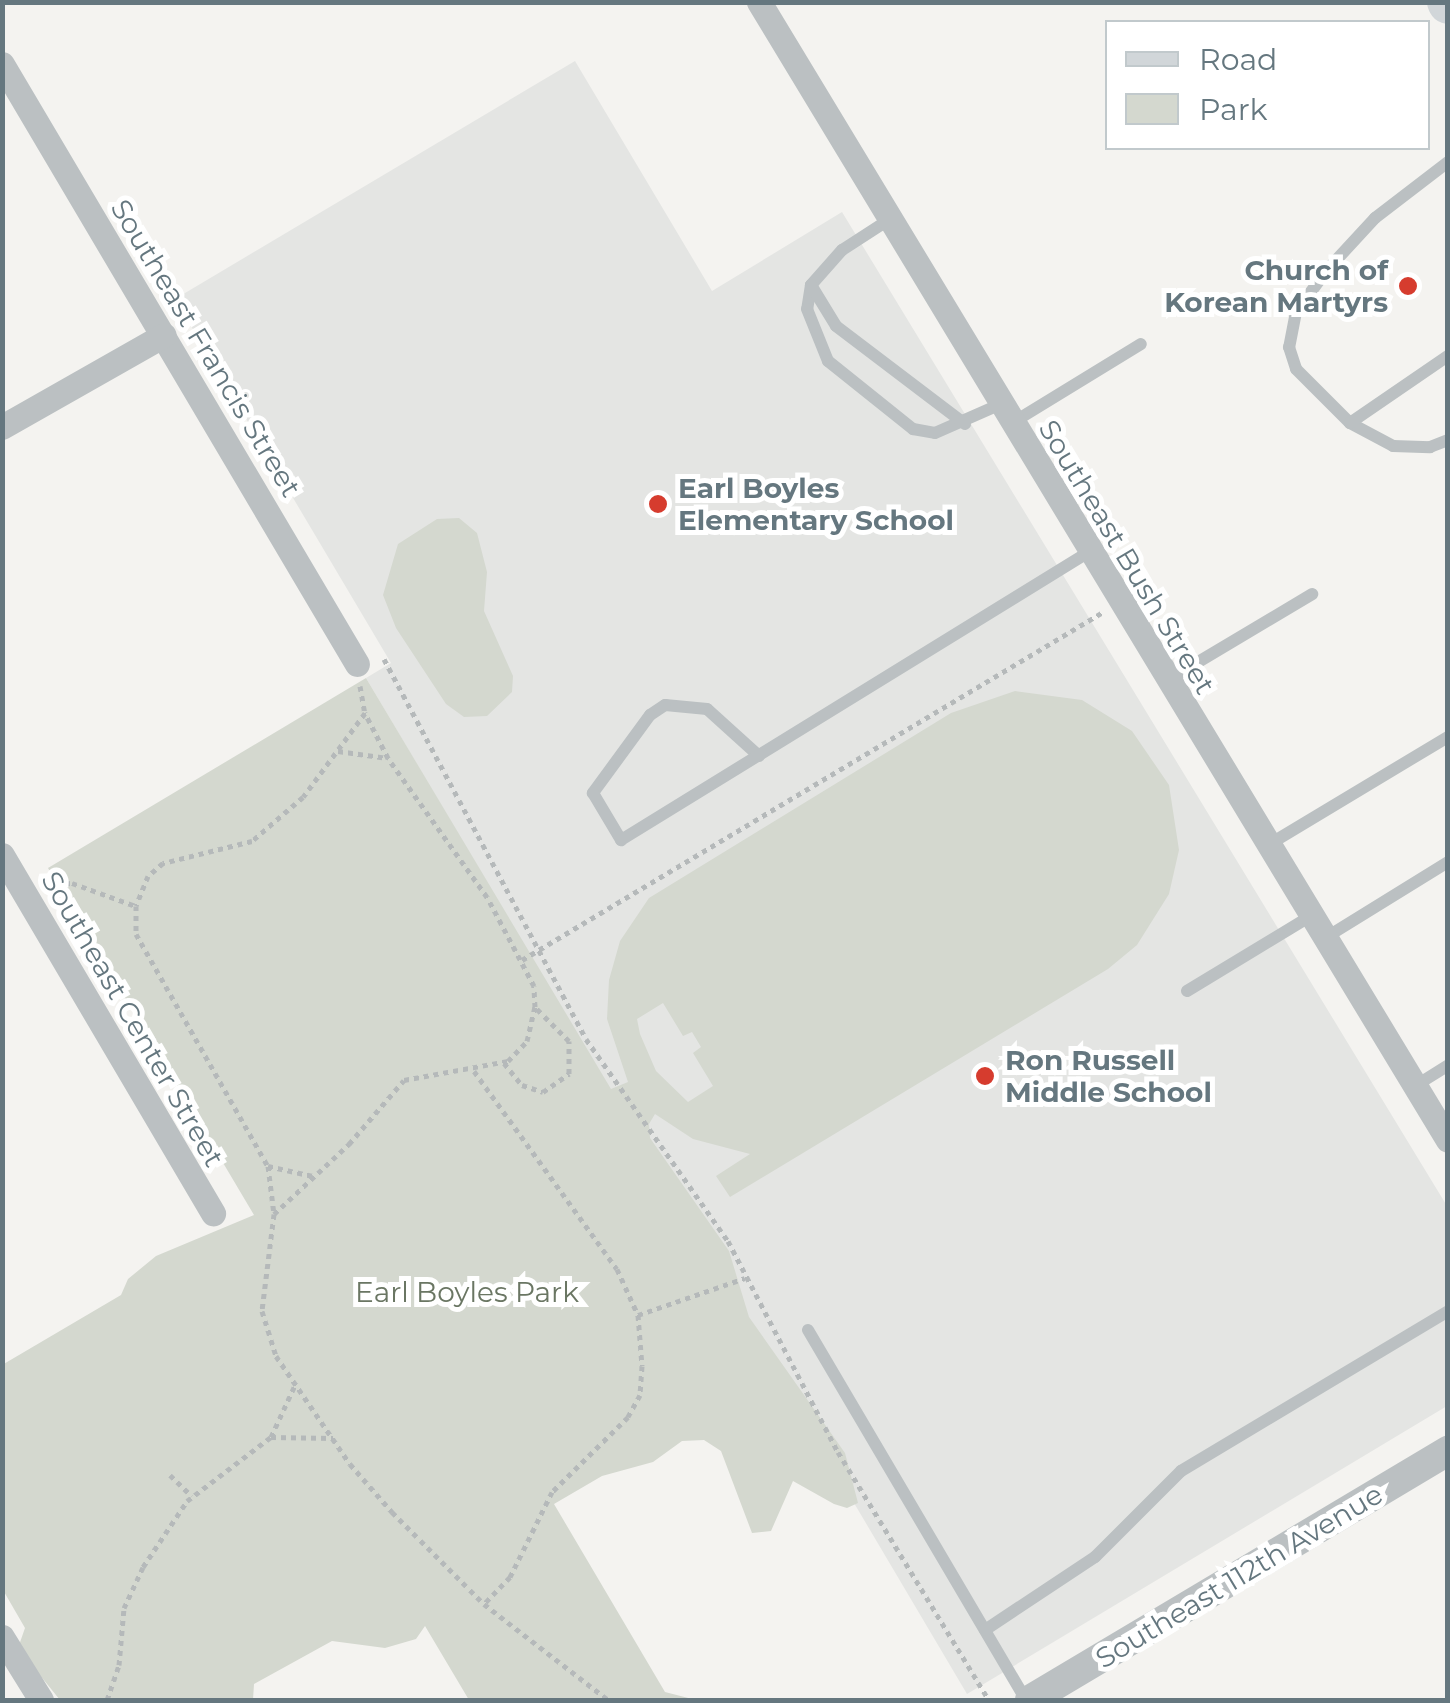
<!DOCTYPE html>
<html>
<head>
<meta charset="utf-8">
<style>
  body { margin:0 }
  #map { position:relative; width:1450px; height:1703px; overflow:hidden; background:#f4f3f0; font-family:Montserrat,sans-serif }
  div>[style] { position:absolute }
  .built>* { inset:0; background:#e4e5e3 }
  .green>* { inset:0; background:#d4d8cf }
  .path>* { height:5px; margin-top:-2.5px; transform-origin:0; background:repeating-linear-gradient(90deg,#b5b9ba 0 5px,transparent 0 10px) }
  .service>* { height:12px; margin:-6px; padding:0 6px; transform-origin:6px; border-radius:6px; background:#bbc0c2 }
  .minor>* { height:25px; margin:-12.5px; padding:0 12.5px; transform-origin:12.5px; border-radius:12.5px; background:#bbc0c2 }
  .tertiary>* { height:30px; margin:-15px; padding:0 15px; transform-origin:15px; border-radius:15px; background:#bbc0c2 }
  .primary>* { height:40px; margin:-20px; padding:0 20px; transform-origin:20px; border-radius:20px; background:#d1d6d9 }
  .dots>* { width:28px; height:28px; translate:-50% -50%; box-sizing:border-box; border:5px solid #fff; border-radius:50% }
  span { translate:-50% -50%; white-space:nowrap; text-align:center; line-height:1.15; -webkit-text-stroke:10px #fff; paint-order:stroke }
  .poi-label { font-size:28px; color:#65777f; font-weight:700 }
  .right { translate:-100% -50%; text-align:right }
  .left { translate:0 -50%; text-align:left }
  .street-label { font-size:28px; color:#65777f }
  .park-label { font-size:28px; color:#6a7663 }
  .frame { position:absolute; inset:0; border:5px solid #65777f; pointer-events:none }
  .legend { position:absolute; left:1105px; top:20px; width:325px; height:130px; box-sizing:border-box; background:#fff; border:2px solid #c1c9cc; margin:0; padding:12px 18px; list-style:none; font-size:30px; color:#65777f }
  .legend li { display:flex; align-items:center; gap:20px; height:50px }
  .legend b { width:50px; border:2px solid #c1c9cc }
</style>
</head>
<body>
<div id="map">
  <div class="built">
    <i style="clip-path:polygon(575px 61px,712px 291px,842px 212px,1447px 1206px,1447px 1406px,967px 1694px,366px 678px,391px 663px,175px 299px)"></i>
  </div>
  <div class="green">
    <i style="clip-path:polygon(459px 518px,477px 533px,487px 572px,484px 611px,513px 676px,512px 692px,487px 716px,464px 717px,446px 704px,396px 628px,383px 595px,398px 544px,437px 519px)"></i>
    <i style="clip-path:polygon(evenodd,366px 678px,611px 1089px,628px 1082px,607px 1019px,609px 980px,620px 941px,649px 898px,951px 713px,1015px 691px,1082px 700px,1132px 731px,1169px 785px,1179px 850px,1169px 894px,1137px 945px,1108px 969px,730px 1197px,716px 1176px,750px 1154px,693px 1139px,655px 1114px,649px 1124px,650px 1138px,729px 1251px,749px 1317px,845px 1453px,858px 1503px,847px 1508px,834px 1504px,793px 1481px,771px 1531px,752px 1533px,721px 1451px,704px 1440px,682px 1441px,653px 1462px,602px 1476px,554px 1504px,665px 1692px,696px 1700px,469px 1700px,425px 1626px,416px 1639px,385px 1648px,332px 1641px,254px 1684px,253px 1700px,60px 1700px,18px 1648px,25px 1628px,3px 1590px,2px 1365px,121px 1295px,128px 1279px,156px 1256px,254px 1215px,48px 868px,366px 678px,663px 1003px,683px 1036px,692px 1032px,701px 1047px,693px 1053px,713px 1086px,688px 1102px,656px 1071px,640px 1034px,637px 1019px,663px 1003px)"></i>
  </div>
  <div class="path">
    <i style="left:384px;top:659px;width:430px;rotate:62deg"></i>
    <i style="left:586px;top:1039px;width:247px;rotate:54.9deg"></i>
    <i style="left:728px;top:1241px;width:238px;rotate:62.5deg"></i>
    <i style="left:838px;top:1452px;width:290px;rotate:58.7deg"></i>
    <i style="left:360px;top:686px;width:27px;rotate:80deg"></i>
    <i style="left:365px;top:713px;width:104px;rotate:126.4deg"></i>
    <i style="left:303px;top:797px;width:67px;rotate:139.2deg"></i>
    <i style="left:252px;top:841px;width:92px;rotate:166.1deg"></i>
    <i style="left:163px;top:863px;width:20px;rotate:139deg"></i>
    <i style="left:148px;top:876px;width:32px;rotate:112deg"></i>
    <i style="left:136px;top:906px;width:28px;rotate:90deg"></i>
    <i style="left:136px;top:934px;width:267px;rotate:60.4deg"></i>
    <i style="left:268px;top:1166px;width:48px;rotate:82.9deg"></i>
    <i style="left:274px;top:1214px;width:98px;rotate:97.1deg"></i>
    <i style="left:262px;top:1311px;width:47px;rotate:72.7deg"></i>
    <i style="left:276px;top:1356px;width:131px;rotate:55.6deg"></i>
    <i style="left:350px;top:1464px;width:64px;rotate:48.8deg"></i>
    <i style="left:392px;top:1512px;width:130px;rotate:45deg"></i>
    <i style="left:484px;top:1604px;width:157px;rotate:37.7deg"></i>
    <i style="left:338px;top:751px;width:50px;rotate:8deg"></i>
    <i style="left:45px;top:885px;width:27px;rotate:-4deg"></i>
    <i style="left:72px;top:883px;width:68px;rotate:19.8deg"></i>
    <i style="left:522px;top:960px;width:677px;rotate:-30.92deg"></i>
    <i style="left:504px;top:1063px;width:28px;rotate:51deg"></i>
    <i style="left:522px;top:1085px;width:22px;rotate:18deg"></i>
    <i style="left:543px;top:1092px;width:32px;rotate:-35deg"></i>
    <i style="left:569px;top:1074px;width:33px;rotate:-90deg"></i>
    <i style="left:569px;top:1041px;width:48px;rotate:-135deg"></i>
    <i style="left:474px;top:1071px;width:244px;rotate:54.2deg"></i>
    <i style="left:617px;top:1269px;width:51px;rotate:65.5deg"></i>
    <i style="left:638px;top:1315px;width:51px;rotate:85.5deg"></i>
    <i style="left:642px;top:1366px;width:29px;rotate:94deg"></i>
    <i style="left:640px;top:1395px;width:25px;rotate:119deg"></i>
    <i style="left:628px;top:1417px;width:107px;rotate:135.4deg"></i>
    <i style="left:552px;top:1492px;width:95px;rotate:116.3deg"></i>
    <i style="left:510px;top:1577px;width:37px;rotate:134deg"></i>
    <i style="left:268px;top:1166px;width:46px;rotate:12.5deg"></i>
    <i style="left:274px;top:1214px;width:103px;rotate:-43deg"></i>
    <i style="left:349px;top:1144px;width:84px;rotate:-49.3deg"></i>
    <i style="left:404px;top:1080px;width:106px;rotate:-10.4deg"></i>
    <i style="left:508px;top:1061px;width:28px;rotate:-46deg"></i>
    <i style="left:527px;top:1041px;width:35px;rotate:-77deg"></i>
    <i style="left:535px;top:1007px;width:21px;rotate:-93deg"></i>
    <i style="left:534px;top:986px;width:101px;rotate:-117.8deg"></i>
    <i style="left:487px;top:897px;width:171px;rotate:-125.5deg"></i>
    <i style="left:388px;top:758px;width:51px;rotate:-117.1deg"></i>
    <i style="left:638px;top:1315px;width:113px;rotate:-19.1deg"></i>
    <i style="left:271px;top:1437px;width:62px;rotate:0.9deg"></i>
    <i style="left:170px;top:1475px;width:30px;rotate:44deg"></i>
    <i style="left:107px;top:1700px;width:37px;rotate:-71deg"></i>
    <i style="left:119px;top:1665px;width:57px;rotate:-85deg"></i>
    <i style="left:124px;top:1608px;width:45px;rotate:-65.1deg"></i>
    <i style="left:143px;top:1567px;width:79px;rotate:-56.3deg"></i>
    <i style="left:187px;top:1501px;width:106px;rotate:-37.3deg"></i>
    <i style="left:271px;top:1437px;width:60px;rotate:-65.2deg"></i>
  </div>
  <div class="service">
    <i style="left:1448px;top:162px;width:92px;rotate:142.5deg"></i>
    <i style="left:1375px;top:218px;width:71px;rotate:132.7deg"></i>
    <i style="left:1327px;top:270px;width:52px;rotate:126.4deg"></i>
    <i style="left:1296px;top:312px;width:36px;rotate:101deg"></i>
    <i style="left:1289px;top:347px;width:23px;rotate:72deg"></i>
    <i style="left:1296px;top:369px;width:76px;rotate:45deg"></i>
    <i style="left:1350px;top:423px;width:49px;rotate:28.1deg"></i>
    <i style="left:1393px;top:446px;width:37px;rotate:2deg"></i>
    <i style="left:1430px;top:447px;width:19px;rotate:-21deg"></i>
    <i style="left:890px;top:219px;width:57px;rotate:147.1deg"></i>
    <i style="left:842px;top:250px;width:47px;rotate:131.5deg"></i>
    <i style="left:811px;top:285px;width:24px;rotate:99deg"></i>
    <i style="left:807px;top:309px;width:56px;rotate:68deg"></i>
    <i style="left:828px;top:361px;width:109px;rotate:38.7deg"></i>
    <i style="left:913px;top:429px;width:22px;rotate:10deg"></i>
    <i style="left:935px;top:433px;width:72px;rotate:-23.7deg"></i>
    <i style="left:811px;top:285px;width:48px;rotate:58.6deg"></i>
    <i style="left:836px;top:326px;width:162px;rotate:37.2deg"></i>
    <i style="left:1012px;top:423px;width:151px;rotate:-31.5deg"></i>
    <i style="left:1350px;top:423px;width:119px;rotate:-34.4deg"></i>
    <i style="left:1168px;top:680px;width:168px;rotate:-30.8deg"></i>
    <i style="left:759px;top:756px;width:70px;rotate:-137.9deg"></i>
    <i style="left:707px;top:709px;width:42px;rotate:-174.6deg"></i>
    <i style="left:665px;top:705px;width:18px;rotate:146deg"></i>
    <i style="left:650px;top:715px;width:97px;rotate:126.2deg"></i>
    <i style="left:593px;top:793px;width:55px;rotate:59.2deg"></i>
    <i style="left:621px;top:840px;width:550px;rotate:-31.61deg"></i>
    <i style="left:1268px;top:845px;width:210px;rotate:-31deg"></i>
    <i style="left:1325px;top:938px;width:145px;rotate:-31.7deg"></i>
    <i style="left:1187px;top:991px;width:143px;rotate:-31.2deg"></i>
    <i style="left:1415px;top:1086px;width:39px;rotate:-32deg"></i>
    <i style="left:808px;top:1330px;width:429px;rotate:59.5deg"></i>
    <i style="left:985px;top:1630px;width:132px;rotate:-33.6deg"></i>
    <i style="left:1095px;top:1557px;width:122px;rotate:-45deg"></i>
    <i style="left:1181px;top:1471px;width:311px;rotate:-30.9deg"></i>
  </div>
  <div class="minor">
    <i style="left:759px;top:2px;width:1330px;rotate:58.81deg"></i>
    <i style="left:2px;top:64px;width:697px;rotate:59.39deg"></i>
    <i style="left:2px;top:427px;width:186px;rotate:-29.6deg"></i>
    <i style="left:2px;top:855px;width:416px;rotate:59.5deg"></i>
    <i style="left:2px;top:1637px;width:74px;rotate:58.2deg"></i>
  </div>
  <div class="tertiary">
    <i style="left:1030px;top:1700px;width:487px;rotate:-30.8deg"></i>
  </div>
  <div class="primary">
    <i style="left:1447px;top:2px;width:2px;rotate:63deg"></i>
  </div>
  <div class="dots">
    <i style="left:1408px;top:286px;background:#d63c2e"></i>
    <i style="left:658px;top:504px;background:#d63c2e"></i>
    <i style="left:985px;top:1076px;background:#d63c2e"></i>
  </div>
  <div class="poi-label">
    <span class="right" style="left:1388px;top:286px">Church of<br>Korean Martyrs</span>
    <span class="left" style="left:678px;top:504px">Earl Boyles<br>Elementary School</span>
    <span class="left" style="left:1005px;top:1076px">Ron Russell<br>Middle School</span>
  </div>
  <div class="street-label">
    <span style="left:206px;top:348px;rotate:59deg">Southeast Francis Street</span>
    <span style="left:1127px;top:557px;rotate:59deg">Southeast Bush Street</span>
    <span style="left:133px;top:1019px;rotate:60deg">Southeast Center Street</span>
    <span style="left:1239px;top:1576px;rotate:-31deg">Southeast 112th Avenue</span>
  </div>
  <div class="park-label">
    <span style="left:467px;top:1292px">Earl Boyles Park</span>
  </div>
  <div class="frame"></div>
  <ul class="legend">
  <li><b style="height:12px;background:#d1d6d9"></b>Road</li>
  <li><b style="height:28px;background:#d4d8cf"></b>Park</li>
  </ul>
</div>
</body>
</html>
